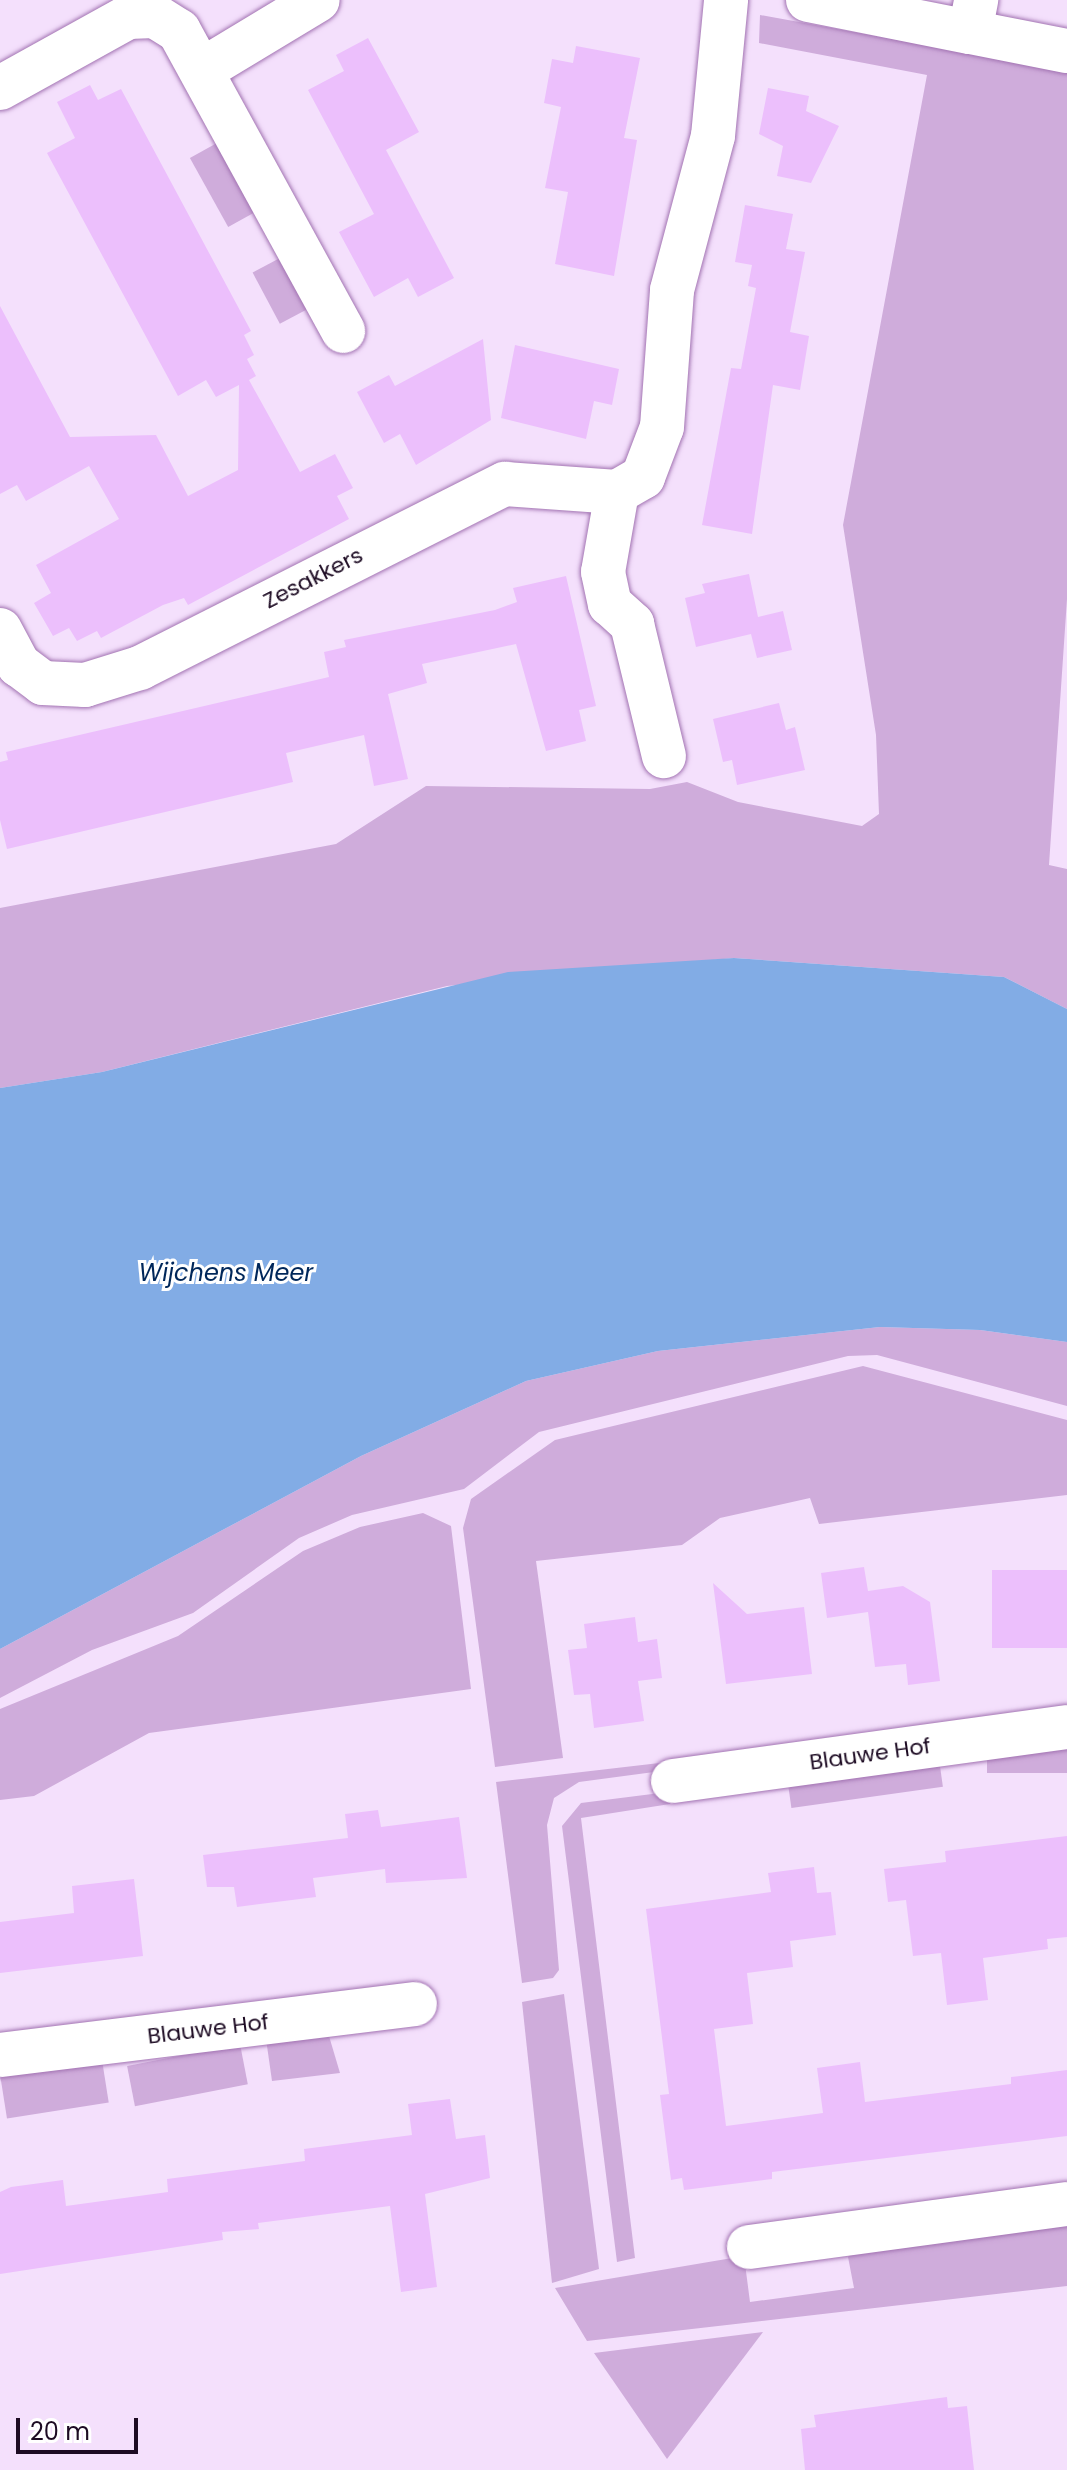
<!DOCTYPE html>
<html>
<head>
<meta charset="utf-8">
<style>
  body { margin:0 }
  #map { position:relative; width:1067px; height:2470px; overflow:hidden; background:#f4e0fc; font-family:Poppins,sans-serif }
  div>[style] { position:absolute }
  .green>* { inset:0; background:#cfacdb; transform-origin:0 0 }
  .water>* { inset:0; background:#82ace5 }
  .building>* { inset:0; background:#ecbffc; transform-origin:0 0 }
  .roads { filter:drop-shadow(0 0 2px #a273b2) drop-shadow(0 0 2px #a273b2) }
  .street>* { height:44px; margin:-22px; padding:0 22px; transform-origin:22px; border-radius:22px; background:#fff }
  span { translate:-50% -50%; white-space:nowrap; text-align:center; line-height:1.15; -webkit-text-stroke:6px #fff; paint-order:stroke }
  .street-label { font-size:22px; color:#1d0b23 }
  .water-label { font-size:24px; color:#00275a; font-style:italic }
  .scale { position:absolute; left:16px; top:2418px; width:122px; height:36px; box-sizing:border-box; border:4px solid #1d0b23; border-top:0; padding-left:10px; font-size:24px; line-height:28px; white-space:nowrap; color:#1d0b23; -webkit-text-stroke:6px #fff; paint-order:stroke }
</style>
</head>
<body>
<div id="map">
  <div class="green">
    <i style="clip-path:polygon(760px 15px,1067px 71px,1067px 599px,1049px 865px,1067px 869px,1067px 1009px,1004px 977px,734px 958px,447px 986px,102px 1072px,0 1088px,0 908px,336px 844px,426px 786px,650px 789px,687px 782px,738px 802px,862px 826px,879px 814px,876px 735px,843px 525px,927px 75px,759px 43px)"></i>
    <i style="left:217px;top:143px;width:79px;height:31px;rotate:61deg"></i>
    <i style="left:280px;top:258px;width:58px;height:31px;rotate:62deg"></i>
    <i style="clip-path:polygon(880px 1327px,980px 1330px,1067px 1342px,1067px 1406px,877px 1355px,848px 1356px,539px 1432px,464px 1489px,352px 1515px,299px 1538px,193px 1613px,92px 1650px,0 1698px,0 1649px,361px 1456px,526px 1381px,658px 1351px)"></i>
    <i style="clip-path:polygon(863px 1366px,1067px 1420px,1067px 1495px,819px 1524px,810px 1498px,720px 1518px,682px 1545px,536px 1561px,563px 1758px,495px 1767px,463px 1528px,471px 1499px,555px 1440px)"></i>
    <i style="clip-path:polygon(423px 1513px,451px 1526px,471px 1689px,149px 1733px,34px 1796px,0 1800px,0 1709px,178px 1636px,303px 1551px,360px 1527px)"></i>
    <i style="left:1067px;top:1741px;width:32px;height:80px;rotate:90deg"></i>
    <i style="left:939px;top:1759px;width:28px;height:153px;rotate:82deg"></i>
    <i style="clip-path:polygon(668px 1762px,669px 1770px,579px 1782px,554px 1798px,547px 1825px,559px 1970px,553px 1978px,522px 1983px,496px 1782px)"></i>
    <i style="clip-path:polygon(668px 1792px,670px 1804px,581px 1818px,635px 2258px,617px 2262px,562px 1826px,581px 1803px)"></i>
    <i style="clip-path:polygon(564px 1994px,599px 2269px,552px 2283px,522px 2002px)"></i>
    <i style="clip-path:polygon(329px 2036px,340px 2073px,272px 2081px,266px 2039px)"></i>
    <i style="left:240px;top:2044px;width:41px;height:115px;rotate:79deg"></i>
    <i style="left:102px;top:2060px;width:43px;height:103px;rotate:81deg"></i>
    <i style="clip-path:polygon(1067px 2220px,1067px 2286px,587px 2341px,555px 2288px,744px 2256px,750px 2302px,854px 2288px,848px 2257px,858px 2246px)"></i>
    <i style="clip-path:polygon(763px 2332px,667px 2459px,594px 2353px)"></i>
  </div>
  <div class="water">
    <i style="clip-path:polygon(734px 958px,1004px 977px,1067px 1009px,1067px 1342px,980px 1330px,880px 1327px,658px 1351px,526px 1381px,361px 1456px,0 1649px,0 1088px,102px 1072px,508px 972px)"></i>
  </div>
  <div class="building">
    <i style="clip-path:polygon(368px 38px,419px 132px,386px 150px,454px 278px,418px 297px,408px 278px,374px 297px,339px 232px,374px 214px,308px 90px,344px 71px,336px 55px)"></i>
    <i style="clip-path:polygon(576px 46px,640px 58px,624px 138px,637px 140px,614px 276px,555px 264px,568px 192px,545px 188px,561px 107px,544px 103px,552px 59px,573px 63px)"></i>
    <i style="clip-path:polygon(90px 85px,98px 100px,121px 89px,251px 331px,244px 335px,254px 355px,247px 359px,256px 376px,249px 380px,300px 472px,335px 454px,353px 488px,337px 496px,349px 519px,188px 605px,184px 598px,163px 605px,101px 638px,97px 631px,77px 641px,69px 628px,53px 636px,34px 603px,51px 593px,36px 565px,119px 519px,89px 466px,26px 501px,17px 485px,0 494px,0 306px,70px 437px,156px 435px,188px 496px,238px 470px,239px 385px,216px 397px,206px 380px,178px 396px,47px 153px,75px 138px,57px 102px)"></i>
    <i style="clip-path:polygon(768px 88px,809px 96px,806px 111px,839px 126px,811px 183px,777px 176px,783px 146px,759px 134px)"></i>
    <i style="clip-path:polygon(745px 205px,793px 214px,786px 249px,805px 252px,790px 332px,809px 336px,800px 390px,773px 385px,752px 534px,702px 525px,731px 368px,741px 369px,756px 288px,748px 286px,752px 265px,735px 262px)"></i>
    <i style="clip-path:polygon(483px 339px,491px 420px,416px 465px,400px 434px,384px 443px,357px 392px,389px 375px,395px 386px)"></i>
    <i style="clip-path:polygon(515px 345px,619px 369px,612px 405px,594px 401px,586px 439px,501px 418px)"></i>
    <i style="clip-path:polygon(749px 574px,758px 617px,783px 611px,792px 650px,757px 658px,751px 634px,696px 647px,685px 598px,705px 593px,702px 584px)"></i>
    <i style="clip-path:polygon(566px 576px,596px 706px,579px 710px,586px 741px,546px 751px,516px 644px,422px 664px,427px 683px,388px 694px,408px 779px,374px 786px,364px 735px,286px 753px,293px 782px,7px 849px,0 820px,0 762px,8px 760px,6px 752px,329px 677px,324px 652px,346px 647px,344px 640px,495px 610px,517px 602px,513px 588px)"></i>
    <i style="clip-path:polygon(779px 703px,786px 730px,795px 727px,805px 770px,737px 785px,732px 760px,723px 762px,713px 719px)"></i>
    <i style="clip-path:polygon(864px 1567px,868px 1591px,903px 1586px,930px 1602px,940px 1681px,908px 1685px,906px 1664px,875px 1667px,868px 1612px,827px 1618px,821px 1573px)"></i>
    <i style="left:1067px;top:1570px;width:78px;height:75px;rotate:90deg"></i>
    <i style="clip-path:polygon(713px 1583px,747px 1614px,804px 1607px,812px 1674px,726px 1684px)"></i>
    <i style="clip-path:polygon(635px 1617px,638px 1642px,657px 1639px,662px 1678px,638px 1681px,644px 1721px,594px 1728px,590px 1694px,574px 1695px,568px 1650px,587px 1648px,584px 1624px)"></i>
    <i style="clip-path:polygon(378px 1810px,381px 1827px,459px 1817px,467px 1878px,386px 1883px,385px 1869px,313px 1878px,316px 1897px,237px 1907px,234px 1887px,207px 1887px,203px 1855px,348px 1838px,345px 1814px)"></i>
    <i style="clip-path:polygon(1067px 1836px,1067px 1937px,1047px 1939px,1048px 1949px,983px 1958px,988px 2000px,947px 2005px,941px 1953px,913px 1956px,906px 1900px,888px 1902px,884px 1869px,946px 1862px,945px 1851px)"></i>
    <i style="clip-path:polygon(814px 1867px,817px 1893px,831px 1892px,836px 1935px,790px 1941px,793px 1967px,747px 1973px,753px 2024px,714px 2029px,726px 2126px,823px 2113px,817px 2068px,860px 2062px,865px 2102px,1011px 2084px,1011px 2077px,1067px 2070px,1067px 2136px,772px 2172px,772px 2179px,684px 2190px,682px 2178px,671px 2180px,660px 2095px,669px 2094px,646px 1909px,771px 1892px,768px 1873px)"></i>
    <i style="clip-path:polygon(134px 1879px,143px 1956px,0 1973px,0 1922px,74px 1913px,72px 1886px)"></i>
    <i style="clip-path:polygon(450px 2099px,456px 2139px,485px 2135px,490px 2178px,425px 2194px,437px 2287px,401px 2292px,390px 2206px,258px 2223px,259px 2229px,222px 2232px,223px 2240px,0 2274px,0 2192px,11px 2187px,63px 2180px,66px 2206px,168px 2192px,167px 2179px,305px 2161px,304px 2149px,412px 2135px,408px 2104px)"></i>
    <i style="clip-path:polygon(947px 2397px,948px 2408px,967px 2406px,974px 2470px,805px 2470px,801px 2429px,816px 2427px,814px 2415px)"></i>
  </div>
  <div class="roads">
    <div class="street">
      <i style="left:808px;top:0;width:165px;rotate:11.2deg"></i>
      <i style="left:970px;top:32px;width:33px;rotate:-79deg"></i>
      <i style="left:970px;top:32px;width:99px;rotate:11.1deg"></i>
      <i style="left:202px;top:70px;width:135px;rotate:-31.1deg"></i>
      <i style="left:0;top:88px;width:146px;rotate:-29deg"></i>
      <i style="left:128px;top:17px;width:27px;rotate:-2deg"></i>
      <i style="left:155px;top:16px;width:28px;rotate:32deg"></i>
      <i style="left:179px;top:31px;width:342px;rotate:61.3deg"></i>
      <i style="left:617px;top:492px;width:81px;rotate:99.9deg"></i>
      <i style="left:603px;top:572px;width:33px;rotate:78deg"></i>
      <i style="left:610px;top:604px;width:30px;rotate:42deg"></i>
      <i style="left:632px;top:624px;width:136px;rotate:76.4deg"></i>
      <i style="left:0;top:630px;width:40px;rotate:62deg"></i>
      <i style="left:19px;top:665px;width:30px;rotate:37deg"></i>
      <i style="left:43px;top:683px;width:42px;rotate:2.7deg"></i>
      <i style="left:85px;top:685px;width:58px;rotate:-17.2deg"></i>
      <i style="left:140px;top:668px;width:409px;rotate:-26.8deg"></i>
      <i style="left:505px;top:484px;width:112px;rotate:4.1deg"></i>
      <i style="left:617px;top:492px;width:30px;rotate:-30deg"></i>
      <i style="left:643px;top:477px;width:53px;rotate:-69.2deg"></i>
      <i style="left:662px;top:427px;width:137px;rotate:-85.8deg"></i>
      <i style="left:672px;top:290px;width:159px;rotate:-75.1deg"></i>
      <i style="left:713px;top:136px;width:137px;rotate:-84.5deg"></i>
      <i style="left:673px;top:1781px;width:398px;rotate:-7.8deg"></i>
      <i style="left:0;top:2055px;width:418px;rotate:-7deg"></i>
      <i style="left:749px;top:2247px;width:321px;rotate:-7.7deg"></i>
    </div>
  </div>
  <div class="street-label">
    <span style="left:313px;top:578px;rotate:-27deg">Zesakkers</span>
    <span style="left:870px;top:1754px;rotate:-8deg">Blauwe Hof</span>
    <span style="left:208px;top:2029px;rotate:-7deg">Blauwe Hof</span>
  </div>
  <div class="water-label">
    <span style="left:226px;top:1273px">Wijchens Meer</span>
  </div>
  <div class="scale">20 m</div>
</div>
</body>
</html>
